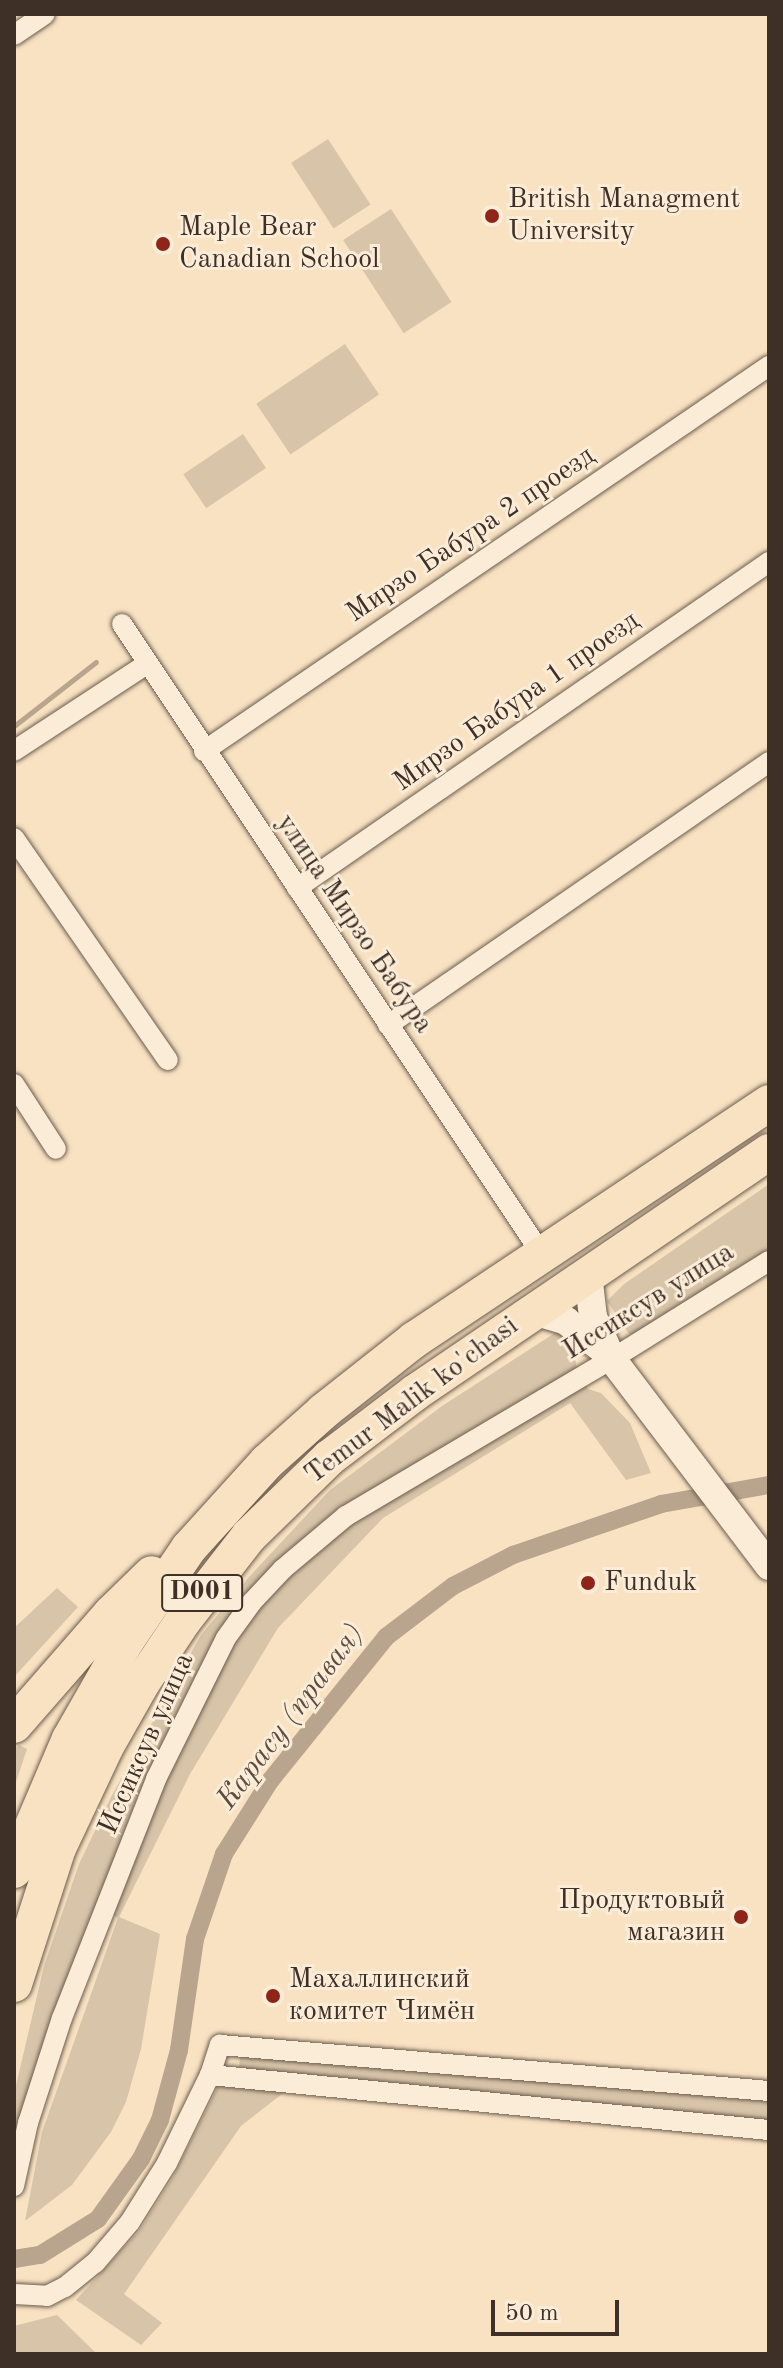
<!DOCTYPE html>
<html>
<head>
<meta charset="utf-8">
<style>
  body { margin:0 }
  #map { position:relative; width:783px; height:2368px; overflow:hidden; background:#f8e2c2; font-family:"Old Standard TT",serif }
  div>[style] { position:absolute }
  .green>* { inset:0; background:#d8c4a8; transform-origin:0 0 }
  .stream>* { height:5px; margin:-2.5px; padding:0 2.5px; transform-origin:2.5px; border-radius:2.5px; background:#b9a58d }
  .canal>* { height:18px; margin:-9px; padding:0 9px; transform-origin:9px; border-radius:9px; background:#b9a58d }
  .roads { filter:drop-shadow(0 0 2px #6c5c4e) drop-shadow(0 0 2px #6c5c4e) }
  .street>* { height:20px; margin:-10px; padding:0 10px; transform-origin:10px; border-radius:10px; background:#faecd7 }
  .secondary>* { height:28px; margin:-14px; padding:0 14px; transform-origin:14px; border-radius:14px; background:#faecd7 }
  .highway>* { height:36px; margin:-18px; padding:0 18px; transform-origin:18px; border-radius:18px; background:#f8e2c2 }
  .dots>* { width:22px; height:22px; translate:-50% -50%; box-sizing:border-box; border:4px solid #faecd7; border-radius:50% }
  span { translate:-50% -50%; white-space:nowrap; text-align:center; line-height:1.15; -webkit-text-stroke:6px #faecd7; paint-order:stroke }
  .shield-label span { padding:2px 6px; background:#faecd7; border:2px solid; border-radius:6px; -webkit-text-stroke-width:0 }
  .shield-label { font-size:26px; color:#3e2f27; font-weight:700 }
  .poi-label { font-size:28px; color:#3e2f27 }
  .left { translate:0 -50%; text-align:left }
  .right { translate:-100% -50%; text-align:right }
  .street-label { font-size:28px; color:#3e2f27 }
  .water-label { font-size:30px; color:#5d4c40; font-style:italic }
  .frame { position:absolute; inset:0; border:16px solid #3e2f27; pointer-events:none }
  .scale { position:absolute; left:491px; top:2300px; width:128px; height:36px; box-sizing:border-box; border:4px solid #3e2f27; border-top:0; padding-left:10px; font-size:24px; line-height:28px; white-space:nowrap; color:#3e2f27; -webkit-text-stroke:6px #faecd7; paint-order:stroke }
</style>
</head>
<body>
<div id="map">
  <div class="green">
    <i style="left:328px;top:139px;width:78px;height:44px;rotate:57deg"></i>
    <i style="left:391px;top:209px;width:111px;height:57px;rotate:57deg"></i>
    <i style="left:345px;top:344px;width:61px;height:107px;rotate:56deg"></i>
    <i style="left:243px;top:434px;width:41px;height:72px;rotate:56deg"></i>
    <i style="clip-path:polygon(769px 1184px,769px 1261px,655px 1331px,629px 1334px,607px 1301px,624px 1284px)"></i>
    <i style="clip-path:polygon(561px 1329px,575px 1350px,576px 1365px,588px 1389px,601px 1393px,630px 1423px,651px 1473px,626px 1480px,570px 1403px,383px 1518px,278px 1628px,190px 1774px,119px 1917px,160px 1934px,141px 2049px,126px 2102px,111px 2132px,72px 2185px,25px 2221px,42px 2132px,118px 1918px,102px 1909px,14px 2157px,14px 2094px,44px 1966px,79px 1864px,111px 1797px,201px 1635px,248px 1578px,330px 1490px,442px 1406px)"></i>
    <i style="clip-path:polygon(57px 1588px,78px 1607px,14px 1677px,14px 1628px)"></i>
    <i style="clip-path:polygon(19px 1745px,27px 1749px,14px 1788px,14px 1750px)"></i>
    <i style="clip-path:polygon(241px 2048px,769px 2091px,769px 2130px,238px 2077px)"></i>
    <i style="clip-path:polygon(220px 2083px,291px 2087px,241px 2126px,124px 2294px,162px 2323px,141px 2345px,76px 2300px,140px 2230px,173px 2177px)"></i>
    <i style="clip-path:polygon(57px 2315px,97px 2354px,14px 2354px,14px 2326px)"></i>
  </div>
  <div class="stream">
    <i style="left:14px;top:726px;width:104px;rotate:-38deg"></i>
  </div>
  <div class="canal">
    <i style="left:14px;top:2259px;width:26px;rotate:-9deg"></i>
    <i style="left:40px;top:2255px;width:68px;rotate:-31.8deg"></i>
    <i style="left:98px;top:2219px;width:74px;rotate:-54.4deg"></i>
    <i style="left:141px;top:2159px;width:43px;rotate:-64deg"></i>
    <i style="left:160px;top:2120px;width:73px;rotate:-74.8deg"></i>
    <i style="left:179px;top:2050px;width:112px;rotate:-81.8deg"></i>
    <i style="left:195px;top:1939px;width:90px;rotate:-71.2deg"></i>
    <i style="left:224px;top:1854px;width:86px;rotate:-57.8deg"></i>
    <i style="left:270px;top:1781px;width:185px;rotate:-51.1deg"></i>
    <i style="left:386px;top:1637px;width:84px;rotate:-37.3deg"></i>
    <i style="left:453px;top:1586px;width:68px;rotate:-27.3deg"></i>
    <i style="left:513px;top:1555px;width:157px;rotate:-19deg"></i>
    <i style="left:661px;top:1504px;width:110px;rotate:-10deg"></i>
  </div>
  <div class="roads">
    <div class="street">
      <i style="left:14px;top:35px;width:37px;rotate:-34deg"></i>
      <i style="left:122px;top:624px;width:756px;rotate:56.33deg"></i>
      <i style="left:14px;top:751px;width:159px;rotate:-33.2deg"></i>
      <i style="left:204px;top:751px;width:684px;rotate:-34.27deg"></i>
      <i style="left:14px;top:838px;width:270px;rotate:55.3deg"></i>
      <i style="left:297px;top:888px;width:574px;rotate:-34.63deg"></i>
      <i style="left:388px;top:1025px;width:463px;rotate:-34.6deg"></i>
      <i style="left:14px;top:1084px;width:77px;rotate:57.1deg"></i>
      <i style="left:210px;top:2075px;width:562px;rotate:5.62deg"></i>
      <i style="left:14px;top:2186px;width:65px;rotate:-77.5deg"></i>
      <i style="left:28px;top:2123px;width:110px;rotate:-72.1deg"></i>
      <i style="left:62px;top:2018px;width:257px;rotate:-68.5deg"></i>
      <i style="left:156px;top:1779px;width:157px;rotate:-63.6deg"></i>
      <i style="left:226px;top:1638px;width:44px;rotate:-54.2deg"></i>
      <i style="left:252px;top:1602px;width:45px;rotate:-46.8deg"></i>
      <i style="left:283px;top:1569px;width:82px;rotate:-40.1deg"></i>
      <i style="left:346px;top:1516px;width:309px;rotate:-30.6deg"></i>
      <i style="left:612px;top:1359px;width:185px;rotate:-32deg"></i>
      <i style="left:14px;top:2294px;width:33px;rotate:3deg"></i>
      <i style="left:47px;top:2296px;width:20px;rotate:-27deg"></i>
      <i style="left:65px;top:2287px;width:38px;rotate:-39deg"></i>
      <i style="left:95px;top:2263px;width:54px;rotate:-49.5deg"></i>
      <i style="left:130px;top:2222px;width:70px;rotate:-57.9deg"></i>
      <i style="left:167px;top:2163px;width:98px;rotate:-64deg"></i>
      <i style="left:210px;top:2075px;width:32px;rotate:-72deg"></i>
      <i style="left:220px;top:2045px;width:551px;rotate:4.79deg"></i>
    </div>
    <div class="secondary">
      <i style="left:588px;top:1274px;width:43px;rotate:83.4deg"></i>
      <i style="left:593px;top:1317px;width:46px;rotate:65.7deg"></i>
      <i style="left:612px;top:1359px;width:260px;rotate:52.8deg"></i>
      <i style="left:534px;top:1311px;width:34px;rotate:17deg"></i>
      <i style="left:566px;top:1321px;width:49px;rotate:37.6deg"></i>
    </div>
    <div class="highway">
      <i style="left:14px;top:1725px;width:147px;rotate:-48.9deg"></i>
      <i style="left:111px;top:1614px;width:57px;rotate:-44.3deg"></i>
      <i style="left:14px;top:1870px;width:142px;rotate:-66.9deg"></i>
      <i style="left:70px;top:1739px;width:113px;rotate:-60.3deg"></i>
      <i style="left:126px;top:1641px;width:112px;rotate:-55.9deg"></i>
      <i style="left:189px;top:1548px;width:116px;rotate:-47.8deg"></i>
      <i style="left:267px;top:1462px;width:76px;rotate:-41.8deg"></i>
      <i style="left:324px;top:1411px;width:115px;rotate:-38.3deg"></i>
      <i style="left:414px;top:1340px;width:427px;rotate:-33.7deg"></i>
      <i style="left:14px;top:1984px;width:143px;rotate:-72.1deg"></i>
      <i style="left:58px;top:1848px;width:113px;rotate:-64.8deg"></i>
      <i style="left:106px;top:1746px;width:75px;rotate:-60.4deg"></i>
      <i style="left:143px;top:1681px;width:72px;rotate:-56.3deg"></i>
      <i style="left:183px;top:1621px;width:108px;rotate:-52.2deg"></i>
      <i style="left:249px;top:1536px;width:112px;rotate:-44.3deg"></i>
      <i style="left:329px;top:1458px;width:109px;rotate:-37.2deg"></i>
      <i style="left:416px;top:1392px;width:427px;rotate:-34.2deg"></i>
    </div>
  </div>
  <div class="dots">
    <i style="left:492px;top:216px;background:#8f2418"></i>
    <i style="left:163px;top:244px;background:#8f2418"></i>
    <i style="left:588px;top:1583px;background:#8f2418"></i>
    <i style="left:741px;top:1917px;background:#8f2418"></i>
    <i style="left:273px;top:1996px;background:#8f2418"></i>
  </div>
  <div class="shield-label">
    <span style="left:202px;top:1593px">D001</span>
  </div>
  <div class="poi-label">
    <span class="left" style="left:508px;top:216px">British Managment<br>University</span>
    <span class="left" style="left:179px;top:244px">Maple Bear<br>Canadian School</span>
    <span class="left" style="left:604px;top:1583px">Funduk</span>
    <span class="right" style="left:725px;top:1917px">Продуктовый<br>магазин</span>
    <span class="left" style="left:289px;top:1996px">Махаллинский<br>комитет Чимён</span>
  </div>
  <div class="street-label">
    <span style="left:471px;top:535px;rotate:-34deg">Мирзо Бабура 2 проезд</span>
    <span style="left:517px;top:702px;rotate:-35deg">Мирзо Бабура 1 проезд</span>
    <span style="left:354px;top:924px;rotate:56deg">улица Мирзо Бабура</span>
    <span style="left:649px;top:1302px;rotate:-32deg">Иссиксув улица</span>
    <span style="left:412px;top:1401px;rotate:-37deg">Temur Malik ko'chasi</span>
    <span style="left:147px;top:1744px;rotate:-66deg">Иссиксув улица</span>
  </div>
  <div class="water-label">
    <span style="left:291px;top:1717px;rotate:-53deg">Карасу (правая)</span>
  </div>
  <div class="frame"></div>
  <div class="scale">50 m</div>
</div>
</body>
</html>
